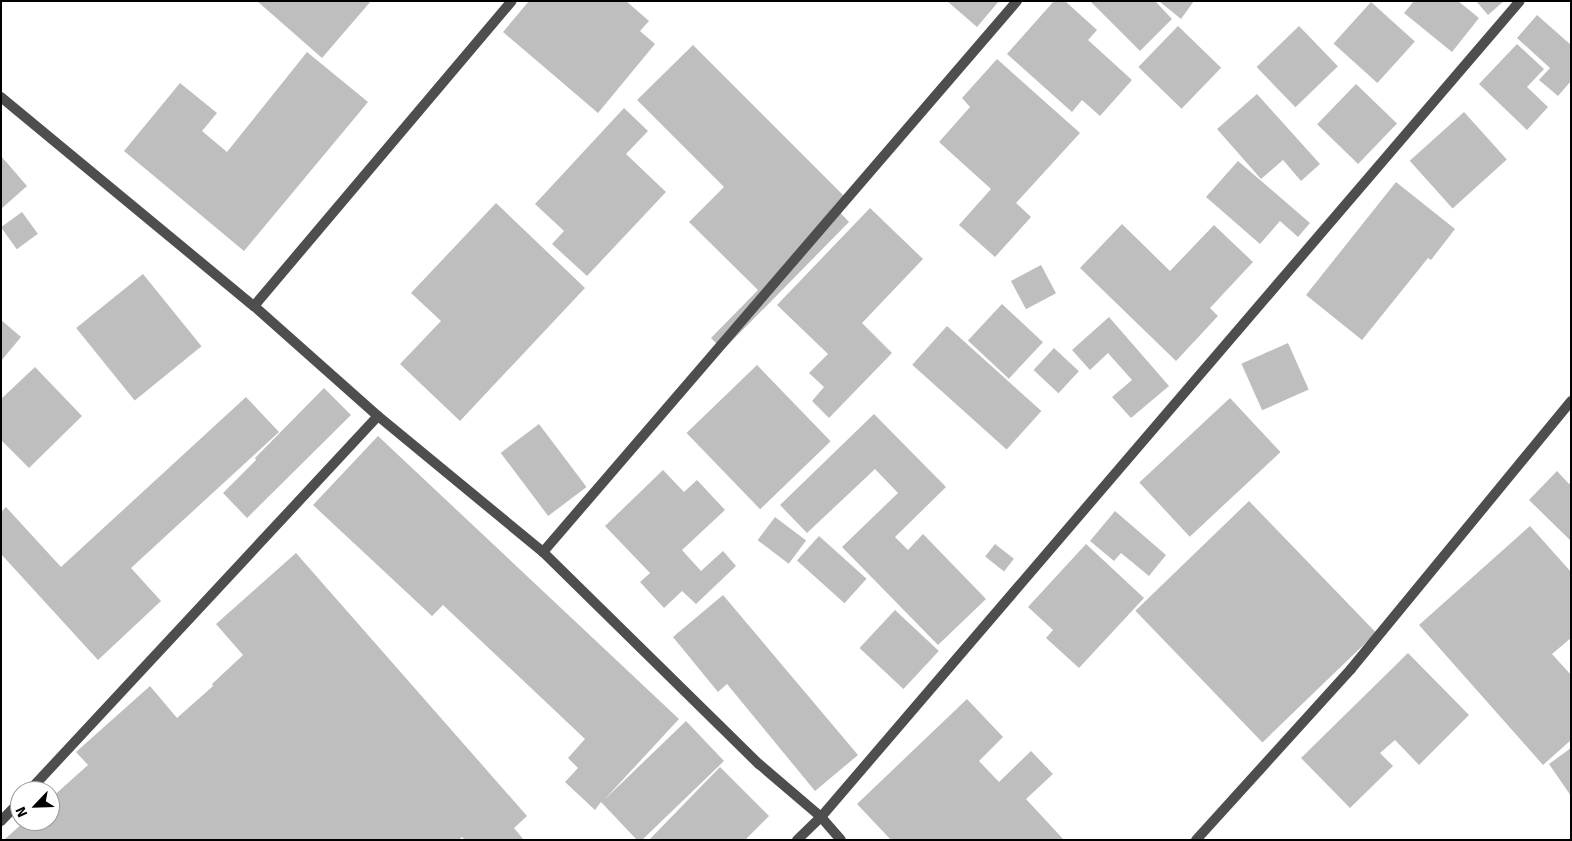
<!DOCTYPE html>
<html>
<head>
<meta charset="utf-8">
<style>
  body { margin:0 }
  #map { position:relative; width:1572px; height:841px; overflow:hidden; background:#fff; font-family:Signika,sans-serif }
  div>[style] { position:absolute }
  .building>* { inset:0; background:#bebebe; transform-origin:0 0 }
  .minor>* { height:10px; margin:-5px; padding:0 5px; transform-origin:5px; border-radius:5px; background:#4e4e4e }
  .tertiary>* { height:10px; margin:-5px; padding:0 5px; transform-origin:5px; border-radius:5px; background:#4e4e4e }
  span { translate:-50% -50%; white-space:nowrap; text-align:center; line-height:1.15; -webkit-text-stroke:4px #fff; paint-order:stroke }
  .frame { position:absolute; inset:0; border:2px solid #000; pointer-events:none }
  .north { position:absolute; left:10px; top:781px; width:50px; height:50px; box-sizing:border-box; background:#fff; border:1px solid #999; border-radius:50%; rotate:246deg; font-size:14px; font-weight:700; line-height:20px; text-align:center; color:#000 }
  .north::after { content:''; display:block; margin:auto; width:18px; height:22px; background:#000; clip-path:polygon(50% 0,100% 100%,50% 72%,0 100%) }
</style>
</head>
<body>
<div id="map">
  <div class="building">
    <i style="clip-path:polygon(257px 1px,371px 1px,322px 58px)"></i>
    <i style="clip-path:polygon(529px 1px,626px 1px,649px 21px,640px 31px,655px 44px,598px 113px,503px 32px)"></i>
    <i style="clip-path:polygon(947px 1px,999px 1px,977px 27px)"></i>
    <i style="clip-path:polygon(1054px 1px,1065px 1px,1097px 30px,1088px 40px,1132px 80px,1100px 116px,1082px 100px,1072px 112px,1007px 54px)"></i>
    <i style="clip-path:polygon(1090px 1px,1155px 1px,1172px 19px,1140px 51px)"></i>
    <i style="clip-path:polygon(1159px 1px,1194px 1px,1181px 19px)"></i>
    <i style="clip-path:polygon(1414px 1px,1458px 1px,1479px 18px,1452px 52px,1404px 13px)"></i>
    <i style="clip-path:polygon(1476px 1px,1504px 1px,1488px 15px)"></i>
    <i style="left:1371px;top:2px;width:59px;height:56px;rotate:42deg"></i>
    <i style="clip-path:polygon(1537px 15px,1571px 45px,1571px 81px,1558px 96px,1539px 80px,1550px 68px,1517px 38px)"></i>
    <i style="left:1178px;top:26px;width:60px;height:57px;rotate:44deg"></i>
    <i style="left:1299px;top:26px;width:56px;height:59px;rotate:46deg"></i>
    <i style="clip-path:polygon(1517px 44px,1544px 69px,1527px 87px,1548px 107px,1527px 130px,1479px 84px)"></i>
    <i style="clip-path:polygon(693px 45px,844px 196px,834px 206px,849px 222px,723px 350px,711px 338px,758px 290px,689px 222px,724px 187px,637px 100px)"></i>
    <i style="clip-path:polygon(307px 52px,368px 102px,244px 251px,124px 151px,180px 83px,217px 113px,202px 131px,227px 152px)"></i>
    <i style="clip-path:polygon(997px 59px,1080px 133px,1016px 203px,1031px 217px,995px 257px,959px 225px,991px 189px,939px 142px,970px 107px,962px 98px)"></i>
    <i style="left:1356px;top:84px;width:57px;height:56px;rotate:44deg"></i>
    <i style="clip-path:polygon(1257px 94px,1320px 164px,1301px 181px,1283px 160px,1261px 179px,1217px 129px)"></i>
    <i style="clip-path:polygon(624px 108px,648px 131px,626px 154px,666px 192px,587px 276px,552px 244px,564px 231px,535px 204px)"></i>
    <i style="left:1464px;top:112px;width:64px;height:73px;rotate:48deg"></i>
    <i style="clip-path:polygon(1px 156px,27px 186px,1px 209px)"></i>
    <i style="clip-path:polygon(1238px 161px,1310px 223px,1298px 237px,1280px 221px,1260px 244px,1206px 197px)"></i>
    <i style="clip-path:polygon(1396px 182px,1455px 229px,1431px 260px,1428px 258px,1362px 340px,1306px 295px)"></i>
    <i style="clip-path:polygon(496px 203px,585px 288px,460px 421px,400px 364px,441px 321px,411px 293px)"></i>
    <i style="clip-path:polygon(870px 208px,923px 259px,862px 323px,892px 353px,829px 418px,812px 401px,824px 387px,809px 373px,828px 354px,777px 305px)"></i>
    <i style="left:22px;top:212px;width:27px;height:26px;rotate:54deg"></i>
    <i style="clip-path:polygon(1122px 224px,1170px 271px,1214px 225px,1253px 262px,1210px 308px,1218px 316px,1176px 361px,1080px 268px)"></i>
    <i style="left:1041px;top:265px;width:32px;height:34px;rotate:62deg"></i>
    <i style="left:143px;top:274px;width:93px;height:86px;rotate:51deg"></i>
    <i style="left:1002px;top:304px;width:56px;height:50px;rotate:43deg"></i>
    <i style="clip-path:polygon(1109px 317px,1169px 386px,1131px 418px,1112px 397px,1132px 380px,1108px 353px,1090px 370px,1072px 350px)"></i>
    <i style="clip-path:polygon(1px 320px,21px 337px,1px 361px)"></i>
    <i style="left:947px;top:326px;width:127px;height:52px;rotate:42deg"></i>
    <i style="left:1288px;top:343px;width:51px;height:51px;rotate:66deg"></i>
    <i style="left:1054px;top:348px;width:34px;height:30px;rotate:43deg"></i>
    <i style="left:757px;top:365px;width:106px;height:98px;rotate:46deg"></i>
    <i style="clip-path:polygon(35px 367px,82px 416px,29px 468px,1px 440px,1px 399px)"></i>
    <i style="clip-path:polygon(324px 388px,351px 415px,247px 518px,223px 493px,256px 460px,255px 458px)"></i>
    <i style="clip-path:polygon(246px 397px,279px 432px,131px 568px,161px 601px,98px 660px,1px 554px,1px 512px,6px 507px,61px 567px)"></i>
    <i style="left:1230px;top:398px;width:74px;height:124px;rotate:47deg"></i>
    <i style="clip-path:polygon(874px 414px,946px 487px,895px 537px,908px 550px,923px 534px,986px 599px,938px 645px,842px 547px,898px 493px,875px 469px,807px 533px,780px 505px)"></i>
    <i style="left:539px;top:424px;width:79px;height:48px;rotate:53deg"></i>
    <i style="clip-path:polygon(378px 436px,679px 719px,604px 800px,686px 721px,724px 761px,642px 840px,637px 840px,601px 802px,595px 810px,565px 782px,578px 768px,568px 758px,585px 739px,443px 605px,432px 616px,313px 505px)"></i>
    <i style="clip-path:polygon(663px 470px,684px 492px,697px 480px,725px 510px,682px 550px,701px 571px,723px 551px,736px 566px,696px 604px,682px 591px,664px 608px,640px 582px,650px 573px,605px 526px)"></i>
    <i style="clip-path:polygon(1557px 471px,1569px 484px,1571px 482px,1571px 541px,1529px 500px)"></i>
    <i style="left:1249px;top:501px;width:183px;height:158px;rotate:46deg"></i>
    <i style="clip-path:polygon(1115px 511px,1166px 555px,1149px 576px,1121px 553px,1114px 561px,1090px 541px)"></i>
    <i style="left:775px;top:517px;width:39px;height:29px;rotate:37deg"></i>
    <i style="clip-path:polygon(1530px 526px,1571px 572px,1571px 638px,1552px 654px,1571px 675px,1571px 740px,1543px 765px,1419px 625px)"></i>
    <i style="left:819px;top:536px;width:64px;height:33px;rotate:42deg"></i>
    <i style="left:995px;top:544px;width:24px;height:16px;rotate:38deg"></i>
    <i style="clip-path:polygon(1086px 544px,1144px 598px,1079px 668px,1046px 638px,1053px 630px,1028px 607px)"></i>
    <i style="clip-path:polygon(296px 553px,527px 816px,514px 828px,524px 840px,465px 840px,462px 837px,459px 840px,4px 840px,25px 821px,50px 821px,50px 799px,88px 765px,76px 752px,150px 686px,177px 718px,213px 686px,212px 684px,243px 655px,216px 624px)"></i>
    <i style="clip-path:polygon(723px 595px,858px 755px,815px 791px,727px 684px,718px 692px,673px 637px)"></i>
    <i style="left:895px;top:610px;width:60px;height:52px;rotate:43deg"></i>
    <i style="clip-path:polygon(1408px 653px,1469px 715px,1419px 765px,1395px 740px,1380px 753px,1393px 766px,1350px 808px,1301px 758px)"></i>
    <i style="clip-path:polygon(967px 699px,1003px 737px,979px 761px,999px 782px,1031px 751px,1053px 774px,1026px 799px,1064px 840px,891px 840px,857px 804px)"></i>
    <i style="clip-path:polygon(1571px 748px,1571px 796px,1549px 764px)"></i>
    <i style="clip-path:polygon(720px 767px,769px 816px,745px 840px,649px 840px)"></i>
  </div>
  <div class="minor">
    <i style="left:254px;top:306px;width:399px;rotate:-49.8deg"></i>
    <i style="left:543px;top:552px;width:727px;rotate:-49.3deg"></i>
    <i style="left:29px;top:791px;width:512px;rotate:-47.06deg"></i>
    <i style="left:1px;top:821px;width:28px;rotate:-46deg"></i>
    <i style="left:797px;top:840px;width:33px;rotate:-44deg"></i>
    <i style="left:821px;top:817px;width:1074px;rotate:-49.42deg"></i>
    <i style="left:1196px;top:840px;width:231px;rotate:-47.8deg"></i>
    <i style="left:1351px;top:669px;width:347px;rotate:-50.6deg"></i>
  </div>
  <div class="tertiary">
    <i style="left:1px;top:97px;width:328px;rotate:39.6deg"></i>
    <i style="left:254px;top:306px;width:166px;rotate:41.6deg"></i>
    <i style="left:378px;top:416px;width:214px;rotate:39.5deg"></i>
    <i style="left:543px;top:552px;width:303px;rotate:44.5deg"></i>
    <i style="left:759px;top:764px;width:82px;rotate:40.5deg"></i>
    <i style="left:821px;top:817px;width:30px;rotate:49deg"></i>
  </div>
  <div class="frame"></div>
  <div class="north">N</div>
</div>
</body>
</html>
